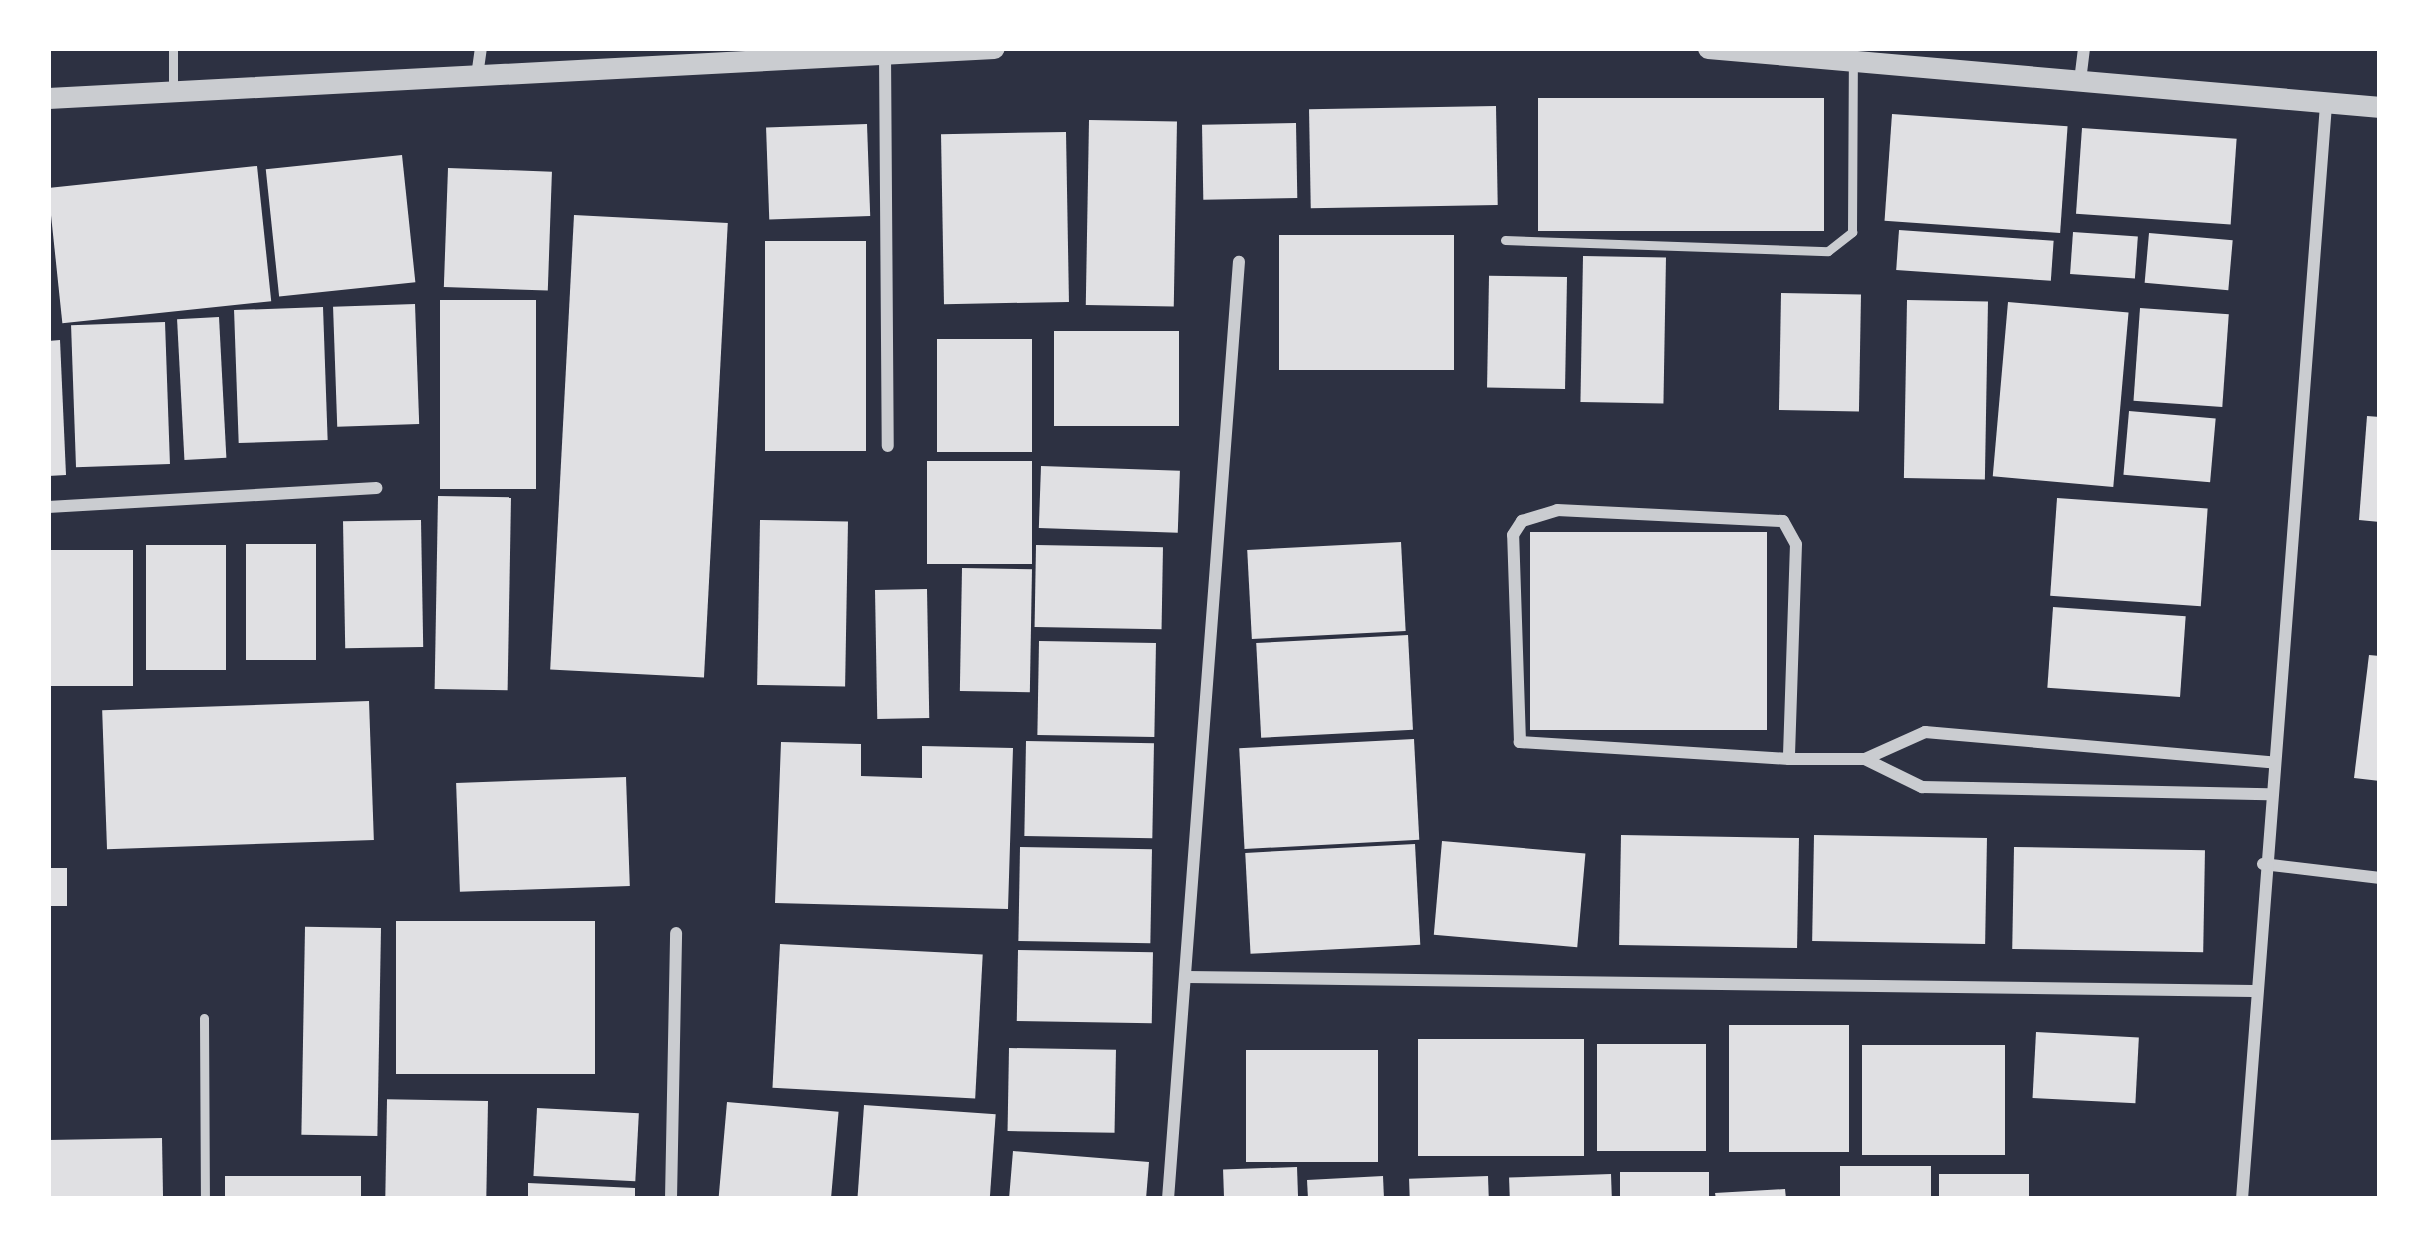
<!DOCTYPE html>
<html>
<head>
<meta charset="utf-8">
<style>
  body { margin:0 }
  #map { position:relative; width:2428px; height:1247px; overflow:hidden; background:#2d3142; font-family:"Titillium Web",sans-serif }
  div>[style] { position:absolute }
  .building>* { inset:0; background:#e0e0e3; transform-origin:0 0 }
  .service>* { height:9px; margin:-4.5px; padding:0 4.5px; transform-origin:4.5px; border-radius:4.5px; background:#caccd0 }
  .minor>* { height:12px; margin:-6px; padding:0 6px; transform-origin:6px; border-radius:6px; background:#caccd0 }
  .tertiary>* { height:21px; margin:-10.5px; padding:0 10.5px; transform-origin:10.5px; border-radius:10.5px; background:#caccd0 }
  span { translate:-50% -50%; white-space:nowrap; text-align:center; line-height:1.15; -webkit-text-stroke:9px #fff; paint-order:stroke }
  .frame { position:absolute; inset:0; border:51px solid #fff; pointer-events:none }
</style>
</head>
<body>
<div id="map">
  <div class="building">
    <i style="left:1538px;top:98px;width:286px;height:133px"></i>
    <i style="left:1496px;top:106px;width:99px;height:187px;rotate:89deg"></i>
    <i style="left:1892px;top:114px;width:176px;height:107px;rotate:4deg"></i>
    <i style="left:1089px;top:120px;width:88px;height:185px;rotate:1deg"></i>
    <i style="left:1296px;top:123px;width:75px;height:94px;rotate:89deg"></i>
    <i style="left:867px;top:124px;width:92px;height:101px;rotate:88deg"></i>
    <i style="left:2082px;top:128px;width:155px;height:86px;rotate:4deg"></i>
    <i style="left:1066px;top:132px;width:170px;height:125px;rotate:89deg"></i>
    <i style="left:402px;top:155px;width:128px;height:137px;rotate:84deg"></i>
    <i style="left:257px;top:166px;width:136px;height:210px;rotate:84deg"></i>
    <i style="left:448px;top:168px;width:104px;height:119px;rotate:2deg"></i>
    <i style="left:574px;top:215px;width:154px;height:455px;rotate:3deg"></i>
    <i style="left:1899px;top:230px;width:155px;height:40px;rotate:4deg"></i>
    <i style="left:2073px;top:232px;width:65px;height:42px;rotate:4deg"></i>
    <i style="left:2149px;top:233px;width:84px;height:50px;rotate:5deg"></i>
    <i style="left:1279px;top:235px;width:175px;height:135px"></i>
    <i style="left:765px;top:241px;width:101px;height:210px"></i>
    <i style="left:1583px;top:256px;width:83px;height:146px;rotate:1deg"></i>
    <i style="left:1567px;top:277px;width:112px;height:78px;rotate:91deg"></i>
    <i style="left:1781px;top:293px;width:80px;height:117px;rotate:1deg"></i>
    <i style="left:440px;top:300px;width:96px;height:189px"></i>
    <i style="left:1907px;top:300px;width:81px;height:178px;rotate:1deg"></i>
    <i style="left:2008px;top:302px;width:121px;height:175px;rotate:5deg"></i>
    <i style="left:415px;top:304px;width:120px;height:82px;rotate:88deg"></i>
    <i style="left:323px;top:307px;width:133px;height:89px;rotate:88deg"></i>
    <i style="left:2140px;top:308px;width:89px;height:93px;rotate:4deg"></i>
    <i style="left:219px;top:317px;width:141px;height:42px;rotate:87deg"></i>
    <i style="left:165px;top:322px;width:142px;height:94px;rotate:88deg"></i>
    <i style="left:1054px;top:331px;width:125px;height:95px"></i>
    <i style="left:937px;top:339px;width:95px;height:113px"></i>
    <i style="clip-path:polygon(60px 340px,66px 475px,48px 476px,48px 341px)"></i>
    <i style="left:2129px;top:411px;width:87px;height:64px;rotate:5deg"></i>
    <i style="clip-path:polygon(2367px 416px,2380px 417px,2380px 522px,2359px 520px)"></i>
    <i style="left:927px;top:461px;width:105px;height:103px"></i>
    <i style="left:1041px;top:466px;width:139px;height:62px;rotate:2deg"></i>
    <i style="left:438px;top:496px;width:73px;height:193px;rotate:1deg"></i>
    <i style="left:2057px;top:498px;width:151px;height:98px;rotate:4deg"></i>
    <i style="left:421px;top:520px;width:127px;height:78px;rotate:89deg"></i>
    <i style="left:760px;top:520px;width:88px;height:165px;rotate:1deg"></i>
    <i style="left:1530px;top:532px;width:237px;height:198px"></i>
    <i style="left:1401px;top:542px;width:89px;height:154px;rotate:87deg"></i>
    <i style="left:316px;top:544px;width:116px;height:70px;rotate:90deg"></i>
    <i style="left:146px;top:545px;width:80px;height:125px"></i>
    <i style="left:1036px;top:545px;width:127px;height:82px;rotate:1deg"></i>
    <i style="left:48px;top:550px;width:85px;height:136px"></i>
    <i style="left:962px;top:568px;width:70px;height:123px;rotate:1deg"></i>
    <i style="left:927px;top:589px;width:129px;height:52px;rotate:89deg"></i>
    <i style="left:2053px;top:607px;width:133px;height:81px;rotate:4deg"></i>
    <i style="left:1408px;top:635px;width:95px;height:152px;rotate:87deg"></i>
    <i style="left:1039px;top:641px;width:117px;height:94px;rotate:1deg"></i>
    <i style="clip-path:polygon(2369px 655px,2380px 656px,2380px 781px,2354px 778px)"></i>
    <i style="left:369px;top:701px;width:139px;height:267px;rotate:88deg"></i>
    <i style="left:1414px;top:739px;width:101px;height:175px;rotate:87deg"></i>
    <i style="left:1026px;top:741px;width:128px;height:95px;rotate:1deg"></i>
    <i style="clip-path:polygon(781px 742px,861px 744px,861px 776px,922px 778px,922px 746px,1013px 748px,1008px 909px,775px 903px)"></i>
    <i style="left:626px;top:777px;width:109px;height:170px;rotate:88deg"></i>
    <i style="left:1621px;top:835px;width:178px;height:110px;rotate:1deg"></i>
    <i style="left:1814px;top:835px;width:173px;height:106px;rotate:1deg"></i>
    <i style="left:1442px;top:841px;width:144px;height:94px;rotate:5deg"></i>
    <i style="left:1415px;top:844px;width:101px;height:170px;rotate:87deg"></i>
    <i style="left:1020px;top:847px;width:132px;height:94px;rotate:1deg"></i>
    <i style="left:2014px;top:847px;width:191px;height:102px;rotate:1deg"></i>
    <i style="left:48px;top:868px;width:19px;height:38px"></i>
    <i style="left:396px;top:921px;width:199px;height:153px"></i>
    <i style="left:381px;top:928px;width:208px;height:76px;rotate:91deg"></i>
    <i style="left:780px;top:944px;width:203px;height:144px;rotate:3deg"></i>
    <i style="left:1018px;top:950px;width:135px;height:71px;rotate:1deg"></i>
    <i style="left:1849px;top:1025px;width:127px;height:120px;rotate:90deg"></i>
    <i style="left:2036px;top:1032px;width:103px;height:66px;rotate:3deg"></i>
    <i style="left:1584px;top:1039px;width:117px;height:166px;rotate:90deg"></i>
    <i style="left:1706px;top:1044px;width:107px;height:109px;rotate:90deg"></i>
    <i style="left:2005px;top:1045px;width:110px;height:143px;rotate:90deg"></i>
    <i style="left:1009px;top:1048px;width:107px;height:83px;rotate:1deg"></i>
    <i style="left:1246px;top:1050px;width:132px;height:112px"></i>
    <i style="left:488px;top:1101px;width:98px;height:101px;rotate:91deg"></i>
    <i style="left:727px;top:1102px;width:112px;height:97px;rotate:5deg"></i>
    <i style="left:864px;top:1105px;width:132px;height:94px;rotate:4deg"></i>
    <i style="left:537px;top:1108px;width:102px;height:68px;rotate:3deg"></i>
    <i style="left:162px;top:1138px;width:61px;height:114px;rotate:89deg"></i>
    <i style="clip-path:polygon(1013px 1151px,1149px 1162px,1146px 1199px,1009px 1199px)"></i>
    <i style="left:1931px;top:1166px;width:33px;height:91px;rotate:90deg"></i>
    <i style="left:1297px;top:1167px;width:32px;height:74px;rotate:88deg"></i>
    <i style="left:1709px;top:1172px;width:27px;height:89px;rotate:90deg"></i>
    <i style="left:1611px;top:1174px;width:25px;height:102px;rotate:88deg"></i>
    <i style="left:2029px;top:1174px;width:25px;height:90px;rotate:90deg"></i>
    <i style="left:225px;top:1176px;width:136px;height:23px"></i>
    <i style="clip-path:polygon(1383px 1176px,1384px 1199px,1308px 1199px,1307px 1180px)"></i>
    <i style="left:1488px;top:1176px;width:23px;height:79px;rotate:88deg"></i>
    <i style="clip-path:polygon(528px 1183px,635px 1188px,635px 1199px,528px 1199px)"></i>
    <i style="clip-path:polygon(1785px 1189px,1786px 1199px,1716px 1199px,1715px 1193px)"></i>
  </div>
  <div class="service">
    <i style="left:173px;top:91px;width:43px;rotate:-90deg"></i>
    <i style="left:1505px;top:240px;width:323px;rotate:2deg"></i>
    <i style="left:1828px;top:251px;width:31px;rotate:-38deg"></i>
    <i style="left:1852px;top:232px;width:169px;rotate:-89.7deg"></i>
    <i style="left:204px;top:1018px;width:181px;rotate:89.7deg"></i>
  </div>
  <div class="minor">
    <i style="left:885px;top:53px;width:393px;rotate:89.6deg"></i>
    <i style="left:477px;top:76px;width:28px;rotate:-82deg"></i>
    <i style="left:2080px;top:81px;width:33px;rotate:-83deg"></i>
    <i style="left:48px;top:507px;width:329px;rotate:-3.3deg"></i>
    <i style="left:1789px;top:759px;width:270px;rotate:-176.4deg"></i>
    <i style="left:1520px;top:742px;width:207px;rotate:-91.9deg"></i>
    <i style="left:1513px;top:535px;width:17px;rotate:-57deg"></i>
    <i style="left:1522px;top:521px;width:37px;rotate:-17deg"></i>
    <i style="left:1557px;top:510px;width:226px;rotate:2.8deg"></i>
    <i style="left:1783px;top:521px;width:26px;rotate:61deg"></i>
    <i style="left:1796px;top:544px;width:215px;rotate:91.9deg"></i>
    <i style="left:1789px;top:759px;width:76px"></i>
    <i style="left:1865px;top:759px;width:66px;rotate:-24.2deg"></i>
    <i style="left:1925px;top:732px;width:347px;rotate:5deg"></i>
    <i style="left:1865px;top:759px;width:64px;rotate:26.2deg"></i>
    <i style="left:1922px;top:787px;width:346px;rotate:1.2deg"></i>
    <i style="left:2263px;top:864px;width:118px;rotate:6.8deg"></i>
    <i style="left:1187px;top:977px;width:1066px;rotate:0.75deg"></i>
    <i style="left:671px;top:1199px;width:266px;rotate:-88.9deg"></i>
    <i style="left:1168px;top:1199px;width:940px;rotate:-85.67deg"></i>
    <i style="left:2242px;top:1199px;width:1098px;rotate:-85.61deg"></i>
  </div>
  <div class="tertiary">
    <i style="left:1708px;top:48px;width:675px;rotate:5.02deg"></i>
    <i style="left:48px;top:98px;width:947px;rotate:-3.03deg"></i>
  </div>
  <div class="frame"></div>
</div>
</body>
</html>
